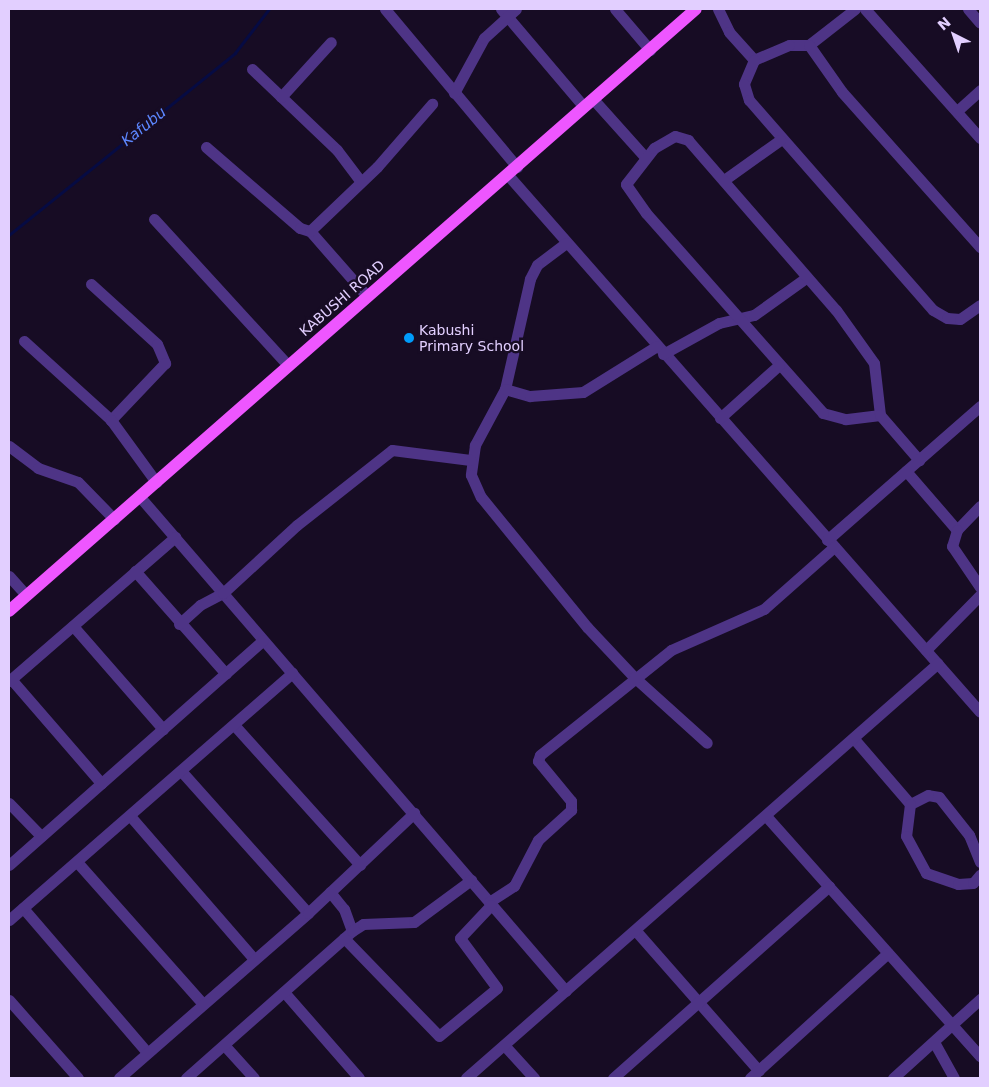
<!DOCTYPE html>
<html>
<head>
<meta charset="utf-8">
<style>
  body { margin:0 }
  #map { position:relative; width:989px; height:1087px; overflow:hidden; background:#170c24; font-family:"DejaVu Sans",sans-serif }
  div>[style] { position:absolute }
  .stream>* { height:2.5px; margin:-1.25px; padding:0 1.25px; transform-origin:1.25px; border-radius:1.25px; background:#060b43 }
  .minor>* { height:11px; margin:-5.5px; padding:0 5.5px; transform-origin:5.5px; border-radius:5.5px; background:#4e3486 }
  .major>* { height:12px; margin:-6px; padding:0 6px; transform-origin:6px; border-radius:6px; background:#ee56ff }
  .dots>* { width:14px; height:14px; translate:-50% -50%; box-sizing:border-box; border:2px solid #170c24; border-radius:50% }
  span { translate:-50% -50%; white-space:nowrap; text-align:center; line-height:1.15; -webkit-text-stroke:5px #170c24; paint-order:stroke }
  .street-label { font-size:14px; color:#e2cfff }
  .poi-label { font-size:14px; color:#e2cfff }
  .left { translate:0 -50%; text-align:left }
  .water-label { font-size:15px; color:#5d87ff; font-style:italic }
  .frame { position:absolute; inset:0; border:10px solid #e2cfff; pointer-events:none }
  .north { position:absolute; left:929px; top:10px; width:50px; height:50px; -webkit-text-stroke:4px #170c24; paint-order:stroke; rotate:319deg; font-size:14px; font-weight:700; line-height:20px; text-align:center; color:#e2cfff }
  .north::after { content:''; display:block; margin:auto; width:18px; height:22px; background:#e2cfff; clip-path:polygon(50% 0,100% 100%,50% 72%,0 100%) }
</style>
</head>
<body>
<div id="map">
  <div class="stream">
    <i style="left:9px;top:235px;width:290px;rotate:-38.8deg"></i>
    <i style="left:235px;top:53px;width:56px;rotate:-52.3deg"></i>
  </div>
  <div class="minor">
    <i style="left:385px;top:9px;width:206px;rotate:50.1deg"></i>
    <i style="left:501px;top:9px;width:128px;rotate:49.7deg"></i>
    <i style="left:615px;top:9px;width:54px;rotate:49.5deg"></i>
    <i style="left:718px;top:9px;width:25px;rotate:64deg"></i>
    <i style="left:729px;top:32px;width:38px;rotate:48deg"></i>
    <i style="left:855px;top:9px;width:58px;rotate:142deg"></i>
    <i style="left:809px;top:45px;width:20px;rotate:180deg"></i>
    <i style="left:789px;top:45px;width:38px;rotate:157deg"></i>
    <i style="left:754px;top:60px;width:26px;rotate:113deg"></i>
    <i style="left:744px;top:84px;width:17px;rotate:73deg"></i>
    <i style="left:749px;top:100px;width:279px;rotate:48.8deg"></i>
    <i style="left:933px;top:310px;width:16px;rotate:30deg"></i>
    <i style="left:947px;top:318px;width:13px;rotate:4deg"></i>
    <i style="left:960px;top:319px;width:24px;rotate:-35deg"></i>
    <i style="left:865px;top:9px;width:173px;rotate:48.3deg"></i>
    <i style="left:968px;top:9px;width:18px;rotate:49deg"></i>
    <i style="left:809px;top:45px;width:57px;rotate:54.9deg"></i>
    <i style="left:842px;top:92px;width:208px;rotate:48.3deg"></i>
    <i style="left:252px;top:69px;width:117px;rotate:43.6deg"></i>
    <i style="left:337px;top:150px;width:39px;rotate:53deg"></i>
    <i style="left:454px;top:93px;width:63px;rotate:-61.4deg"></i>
    <i style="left:484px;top:38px;width:43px;rotate:-42.2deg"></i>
    <i style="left:281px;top:97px;width:74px;rotate:-47.7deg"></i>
    <i style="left:593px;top:99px;width:78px;rotate:48.1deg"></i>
    <i style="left:957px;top:111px;width:31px;rotate:-42deg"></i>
    <i style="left:206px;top:147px;width:124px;rotate:40.8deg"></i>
    <i style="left:300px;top:228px;width:10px;rotate:17deg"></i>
    <i style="left:310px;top:231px;width:86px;rotate:48.8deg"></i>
    <i style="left:507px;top:174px;width:716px;rotate:48.68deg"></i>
    <i style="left:724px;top:180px;width:69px;rotate:-35.5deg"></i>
    <i style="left:154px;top:219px;width:198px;rotate:47.5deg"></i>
    <i style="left:310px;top:231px;width:93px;rotate:-43.7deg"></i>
    <i style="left:377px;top:167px;width:84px;rotate:-48.9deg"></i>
    <i style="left:566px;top:243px;width:36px;rotate:143deg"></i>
    <i style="left:537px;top:265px;width:16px;rotate:117deg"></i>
    <i style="left:530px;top:279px;width:113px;rotate:102.8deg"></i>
    <i style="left:505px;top:389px;width:64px;rotate:118.2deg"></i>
    <i style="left:475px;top:445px;width:30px;rotate:98deg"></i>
    <i style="left:471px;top:475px;width:24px;rotate:66deg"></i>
    <i style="left:481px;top:497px;width:168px;rotate:50.8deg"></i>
    <i style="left:587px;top:627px;width:69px;rotate:46.8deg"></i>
    <i style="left:634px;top:677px;width:98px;rotate:42.1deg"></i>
    <i style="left:91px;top:284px;width:89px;rotate:42.3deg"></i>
    <i style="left:157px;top:344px;width:21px;rotate:67deg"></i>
    <i style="left:165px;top:363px;width:79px;rotate:133.5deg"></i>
    <i style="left:24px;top:341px;width:118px;rotate:42.2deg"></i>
    <i style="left:111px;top:420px;width:77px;rotate:54deg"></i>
    <i style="left:663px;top:354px;width:64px;rotate:-29deg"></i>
    <i style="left:719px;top:323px;width:36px;rotate:-13deg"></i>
    <i style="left:754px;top:315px;width:65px;rotate:-35.6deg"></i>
    <i style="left:505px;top:389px;width:26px;rotate:16deg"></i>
    <i style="left:530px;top:396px;width:53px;rotate:-4.3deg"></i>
    <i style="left:583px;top:392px;width:87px;rotate:-31.9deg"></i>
    <i style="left:880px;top:415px;width:35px;rotate:173deg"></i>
    <i style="left:845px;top:419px;width:23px;rotate:-165deg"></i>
    <i style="left:823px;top:413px;width:267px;rotate:-131.5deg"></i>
    <i style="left:646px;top:213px;width:35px;rotate:-125deg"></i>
    <i style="left:626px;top:184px;width:46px;rotate:-52.1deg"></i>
    <i style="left:654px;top:148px;width:24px;rotate:-30deg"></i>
    <i style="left:675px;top:136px;width:14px;rotate:17deg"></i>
    <i style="left:688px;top:140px;width:225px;rotate:49deg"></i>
    <i style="left:836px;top:310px;width:65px;rotate:54.4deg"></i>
    <i style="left:874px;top:363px;width:52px;rotate:83.4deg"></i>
    <i style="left:880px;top:415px;width:60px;rotate:49.1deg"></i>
    <i style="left:720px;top:418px;width:79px;rotate:-41.9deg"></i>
    <i style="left:9px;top:446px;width:36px;rotate:37deg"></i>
    <i style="left:38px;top:468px;width:42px;rotate:19.3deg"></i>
    <i style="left:78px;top:482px;width:52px;rotate:45.8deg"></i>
    <i style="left:906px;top:471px;width:78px;rotate:49.2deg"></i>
    <i style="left:140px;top:497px;width:652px;rotate:49.23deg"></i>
    <i style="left:980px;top:506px;width:33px;rotate:134deg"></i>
    <i style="left:957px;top:530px;width:17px;rotate:107deg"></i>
    <i style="left:952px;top:546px;width:50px;rotate:55.7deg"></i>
    <i style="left:827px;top:540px;width:203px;rotate:-41.2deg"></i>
    <i style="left:135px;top:571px;width:137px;rotate:48.5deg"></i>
    <i style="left:9px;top:576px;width:25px;rotate:48deg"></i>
    <i style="left:179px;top:624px;width:28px;rotate:-42deg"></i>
    <i style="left:200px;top:605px;width:26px;rotate:-28deg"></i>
    <i style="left:223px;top:593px;width:100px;rotate:-42.6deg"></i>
    <i style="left:297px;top:525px;width:121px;rotate:-38.3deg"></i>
    <i style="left:392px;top:450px;width:79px;rotate:7.3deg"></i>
    <i style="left:73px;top:626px;width:137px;rotate:48.9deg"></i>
    <i style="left:926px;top:650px;width:77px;rotate:-45.5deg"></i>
    <i style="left:11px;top:679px;width:138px;rotate:49.1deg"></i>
    <i style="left:9px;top:681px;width:220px;rotate:-40.9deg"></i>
    <i style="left:235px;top:726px;width:187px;rotate:48deg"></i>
    <i style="left:855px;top:740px;width:84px;rotate:49.3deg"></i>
    <i style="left:182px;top:772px;width:189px;rotate:48.2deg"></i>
    <i style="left:9px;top:803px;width:46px;rotate:45.9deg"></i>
    <i style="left:766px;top:816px;width:322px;rotate:48.3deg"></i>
    <i style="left:131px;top:817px;width:188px;rotate:49.1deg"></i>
    <i style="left:77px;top:862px;width:188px;rotate:48.4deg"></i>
    <i style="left:980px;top:862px;width:29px;rotate:-112deg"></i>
    <i style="left:969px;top:835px;width:48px;rotate:-128.3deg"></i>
    <i style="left:939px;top:797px;width:11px;rotate:-170deg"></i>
    <i style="left:928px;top:795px;width:20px;rotate:153deg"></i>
    <i style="left:910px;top:804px;width:32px;rotate:97deg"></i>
    <i style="left:906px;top:836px;width:42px;rotate:61.6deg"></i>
    <i style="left:926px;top:873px;width:34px;rotate:19deg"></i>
    <i style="left:958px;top:884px;width:15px;rotate:-4deg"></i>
    <i style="left:973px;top:883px;width:11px;rotate:-49deg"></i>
    <i style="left:9px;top:865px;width:339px;rotate:-41.5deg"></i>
    <i style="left:330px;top:892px;width:22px;rotate:51deg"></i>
    <i style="left:344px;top:909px;width:23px;rotate:70deg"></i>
    <i style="left:489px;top:902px;width:30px;rotate:-33deg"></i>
    <i style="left:514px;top:886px;width:52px;rotate:-62.4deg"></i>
    <i style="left:538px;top:840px;width:45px;rotate:-42.3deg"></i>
    <i style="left:571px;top:810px;width:9px;rotate:-90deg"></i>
    <i style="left:571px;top:801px;width:52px;rotate:-129.5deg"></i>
    <i style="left:538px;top:761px;width:6px;rotate:-72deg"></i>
    <i style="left:540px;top:755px;width:168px;rotate:-38.7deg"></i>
    <i style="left:671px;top:650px;width:102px;rotate:-23.8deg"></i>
    <i style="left:764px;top:609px;width:94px;rotate:-41.5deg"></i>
    <i style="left:23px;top:908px;width:190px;rotate:49.3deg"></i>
    <i style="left:9px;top:920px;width:376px;rotate:-41.1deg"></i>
    <i style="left:636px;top:931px;width:186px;rotate:48.7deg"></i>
    <i style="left:344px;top:938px;width:136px;rotate:45.9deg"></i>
    <i style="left:439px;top:1036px;width:75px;rotate:-39.6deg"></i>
    <i style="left:497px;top:988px;width:62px;rotate:-126.5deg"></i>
    <i style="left:460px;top:938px;width:45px;rotate:-46.8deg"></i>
    <i style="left:284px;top:992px;width:114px;rotate:48.9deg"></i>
    <i style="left:9px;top:1000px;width:104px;rotate:48.5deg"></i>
    <i style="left:934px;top:1042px;width:41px;rotate:60.9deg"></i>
    <i style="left:504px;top:1045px;width:45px;rotate:47.7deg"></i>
    <i style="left:225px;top:1046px;width:43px;rotate:47.8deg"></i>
    <i style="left:119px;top:1078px;width:251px;rotate:-41.1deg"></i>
    <i style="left:308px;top:913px;width:146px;rotate:-43.3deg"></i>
    <i style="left:186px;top:1078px;width:222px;rotate:-41.5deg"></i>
    <i style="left:352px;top:931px;width:13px;rotate:-32deg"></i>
    <i style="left:363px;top:924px;width:51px;rotate:-2.2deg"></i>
    <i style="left:414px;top:922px;width:71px;rotate:-36.4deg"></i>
    <i style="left:466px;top:1078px;width:628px;rotate:-41.32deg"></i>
    <i style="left:613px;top:1078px;width:289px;rotate:-41.6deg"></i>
    <i style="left:750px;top:1078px;width:186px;rotate:-42.2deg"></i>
    <i style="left:893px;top:1078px;width:118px;rotate:-42.2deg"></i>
  </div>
  <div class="major">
    <i style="left:9px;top:611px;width:913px;rotate:-41.23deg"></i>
  </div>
  <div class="dots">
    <i style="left:409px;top:338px;background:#009cfa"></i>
  </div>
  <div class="street-label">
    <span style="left:342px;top:298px;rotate:-41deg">KABUSHI ROAD</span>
  </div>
  <div class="poi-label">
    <span class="left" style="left:419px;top:338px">Kabushi<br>Primary School</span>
  </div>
  <div class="water-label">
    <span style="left:144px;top:127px;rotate:-39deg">Kafubu</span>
  </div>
  <div class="frame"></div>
  <div class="north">N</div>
</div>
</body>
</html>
